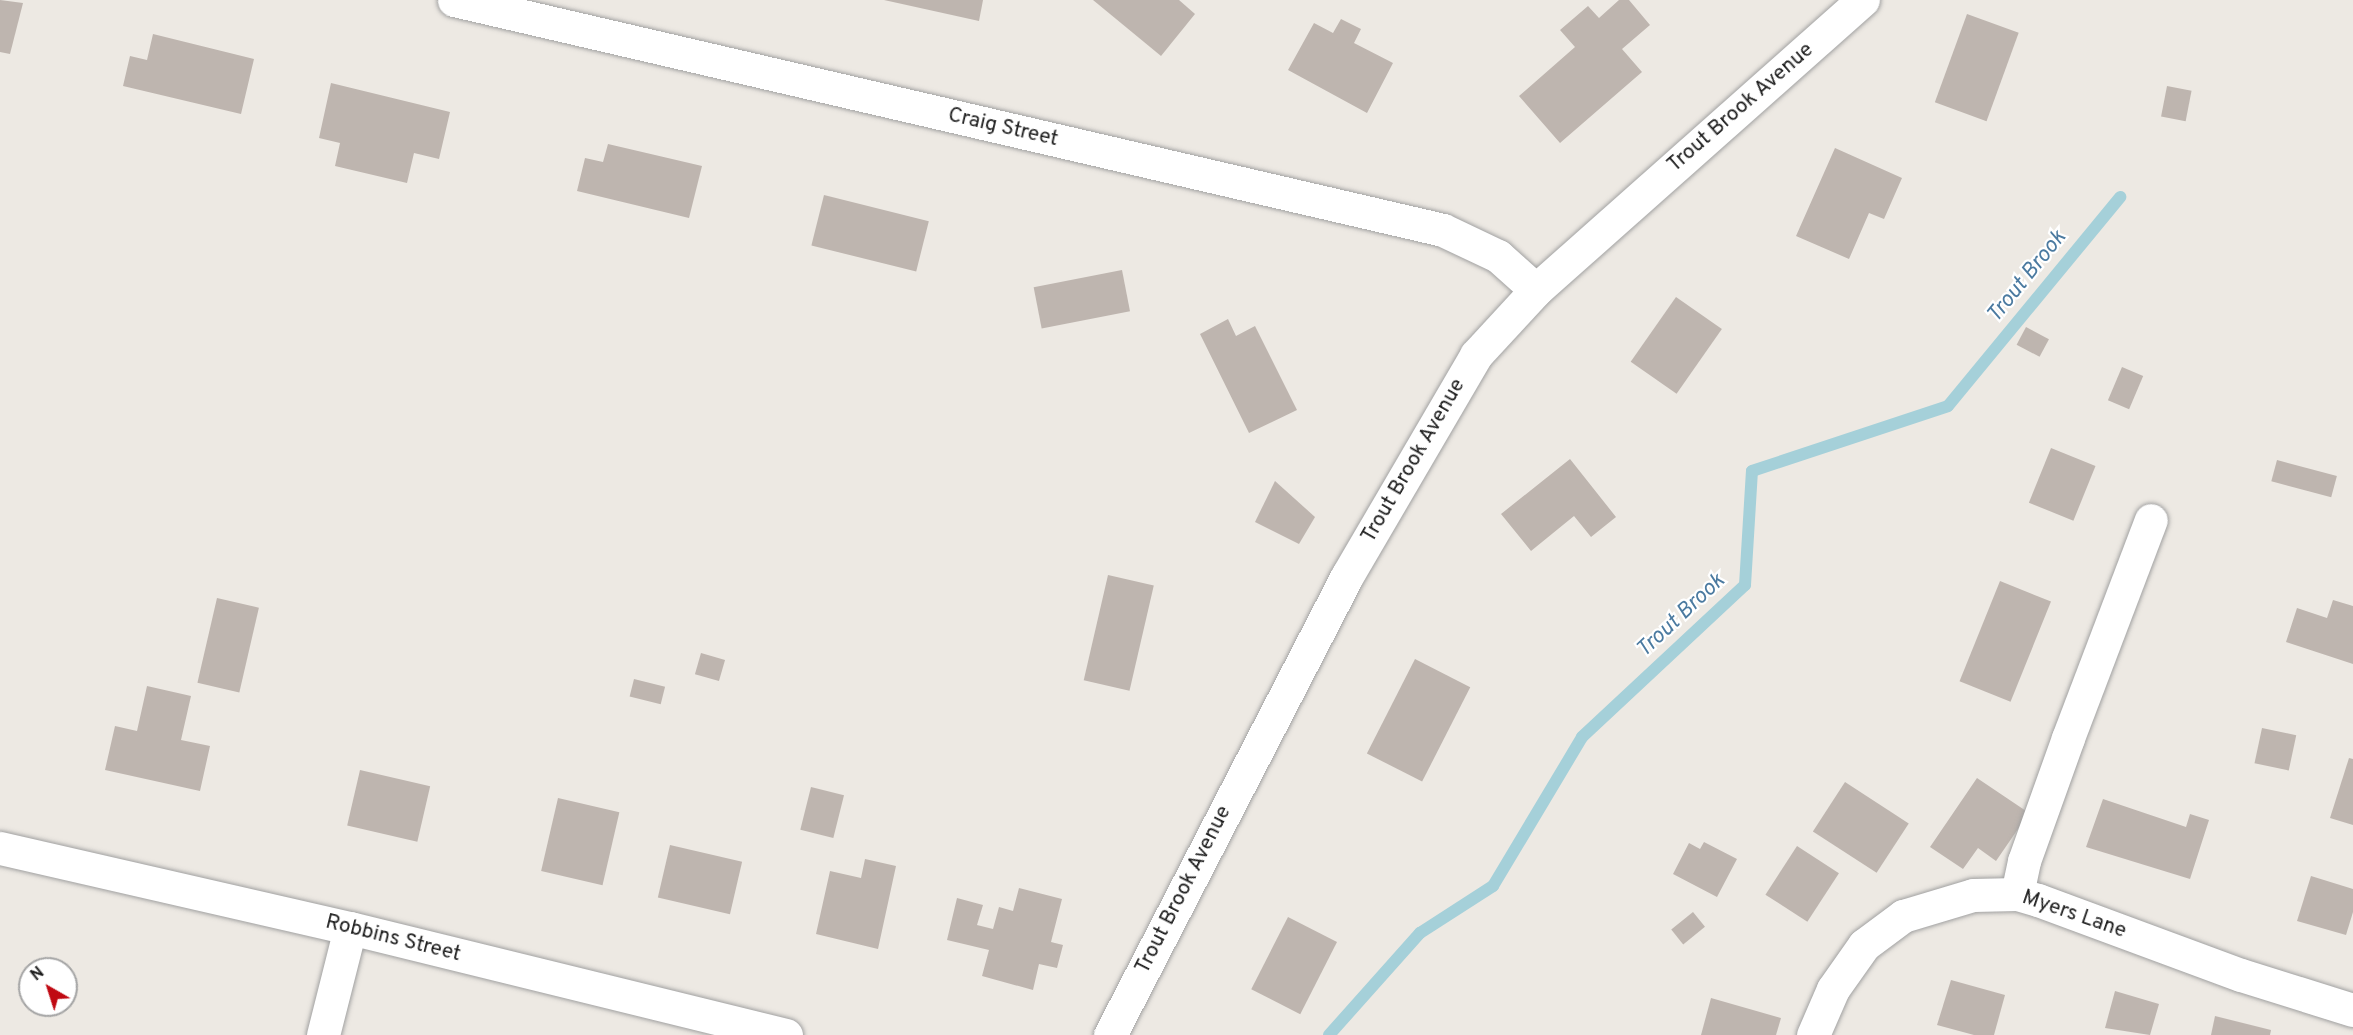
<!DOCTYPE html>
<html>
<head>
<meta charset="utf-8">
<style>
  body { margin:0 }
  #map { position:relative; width:2353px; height:1035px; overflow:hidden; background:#ede9e3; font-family:Overpass,sans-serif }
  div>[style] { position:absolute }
  .stream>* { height:12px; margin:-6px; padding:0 6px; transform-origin:6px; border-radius:6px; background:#a5d0d9 }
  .building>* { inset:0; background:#beb5af; transform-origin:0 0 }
  .roads { filter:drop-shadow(0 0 2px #a1a1a1) drop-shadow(0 0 2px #a1a1a1) }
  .minor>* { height:33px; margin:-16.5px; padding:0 16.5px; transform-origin:16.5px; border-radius:16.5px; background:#fff }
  span { translate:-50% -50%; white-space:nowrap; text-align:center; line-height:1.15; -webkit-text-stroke:4.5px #fff; paint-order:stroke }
  .street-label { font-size:21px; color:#1d1d1d }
  .water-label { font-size:22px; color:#4b7aa0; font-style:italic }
  .north { position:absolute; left:18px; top:957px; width:60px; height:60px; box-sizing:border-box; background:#fff; border:2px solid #a5a5a5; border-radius:50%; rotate:321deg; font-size:16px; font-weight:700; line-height:24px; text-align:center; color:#1d1d1d }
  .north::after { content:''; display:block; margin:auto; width:21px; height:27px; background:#c00912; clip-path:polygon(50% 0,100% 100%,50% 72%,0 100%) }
</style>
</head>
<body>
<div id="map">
  <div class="stream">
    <i style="left:1329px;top:1035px;width:137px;rotate:-48.3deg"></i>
    <i style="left:1420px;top:933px;width:87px;rotate:-32.8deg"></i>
    <i style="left:1493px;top:886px;width:174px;rotate:-59.1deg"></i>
    <i style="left:1582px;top:737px;width:223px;rotate:-43deg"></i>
    <i style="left:1745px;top:585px;width:114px;rotate:-86.5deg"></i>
    <i style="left:1752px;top:471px;width:206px;rotate:-18.3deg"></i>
    <i style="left:1948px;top:406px;width:271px;rotate:-50.5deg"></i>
  </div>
  <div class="building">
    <i style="clip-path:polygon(0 0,23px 3px,10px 54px,0 52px)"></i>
    <i style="clip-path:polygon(884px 0,983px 0,979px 21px)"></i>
    <i style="clip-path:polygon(1093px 0,1179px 0,1195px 14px,1161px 56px)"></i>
    <i style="clip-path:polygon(1619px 0,1629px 0,1650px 25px,1622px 49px,1642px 72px,1560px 143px,1519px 96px,1575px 47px,1560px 30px,1588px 6px,1599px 18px)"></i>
    <i style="left:1967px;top:14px;width:55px;height:94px;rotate:20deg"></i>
    <i style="clip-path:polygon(1341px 19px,1361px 29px,1354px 43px,1393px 63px,1367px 113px,1288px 70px,1314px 23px,1333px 33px)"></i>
    <i style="clip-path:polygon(153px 34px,254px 59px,241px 114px,123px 86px,130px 56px,147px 60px)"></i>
    <i style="clip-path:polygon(331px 83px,450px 112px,439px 159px,414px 153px,407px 183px,335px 166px,340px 143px,319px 138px)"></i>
    <i style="left:2167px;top:86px;width:25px;height:31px;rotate:11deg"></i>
    <i style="clip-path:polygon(608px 144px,702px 166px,689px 218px,577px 191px,585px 158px,603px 162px)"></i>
    <i style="clip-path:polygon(1835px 148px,1902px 178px,1884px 219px,1869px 213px,1849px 259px,1796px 236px)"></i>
    <i style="left:824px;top:195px;width:108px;height:52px;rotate:14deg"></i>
    <i style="left:1122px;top:270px;width:42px;height:90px;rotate:79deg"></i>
    <i style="left:1676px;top:297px;width:56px;height:79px;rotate:35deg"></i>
    <i style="clip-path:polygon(1228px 319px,1236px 336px,1255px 326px,1297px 410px,1249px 433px,1200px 334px)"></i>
    <i style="left:2026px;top:327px;width:26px;height:20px;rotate:28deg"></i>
    <i style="left:2122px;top:367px;width:23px;height:36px;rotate:23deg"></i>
    <i style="left:2051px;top:448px;width:48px;height:59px;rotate:22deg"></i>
    <i style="clip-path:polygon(1570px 459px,1616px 517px,1591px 537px,1574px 516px,1531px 551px,1501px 514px)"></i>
    <i style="left:2277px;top:460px;width:62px;height:22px;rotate:15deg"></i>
    <i style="clip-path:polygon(1275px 481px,1315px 517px,1299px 544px,1255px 522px)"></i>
    <i style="left:1108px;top:575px;width:47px;height:108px;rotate:13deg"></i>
    <i style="left:2000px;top:581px;width:55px;height:108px;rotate:22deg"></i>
    <i style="left:217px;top:598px;width:43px;height:87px;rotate:13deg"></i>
    <i style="clip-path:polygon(2333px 600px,2353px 606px,2353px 664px,2286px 642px,2297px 608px,2327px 618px)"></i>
    <i style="left:701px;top:653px;width:25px;height:22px;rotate:16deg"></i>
    <i style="left:1415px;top:659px;width:62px;height:106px;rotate:27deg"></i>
    <i style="left:634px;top:679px;width:32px;height:18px;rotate:14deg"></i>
    <i style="clip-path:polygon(147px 686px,191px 696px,181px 740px,210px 746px,200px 791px,105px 770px,115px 726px,137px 731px)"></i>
    <i style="left:2262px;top:728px;width:35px;height:36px;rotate:12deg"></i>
    <i style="clip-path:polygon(2349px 758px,2353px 759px,2353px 825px,2330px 818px)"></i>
    <i style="left:360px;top:770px;width:72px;height:57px;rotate:13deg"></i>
    <i style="clip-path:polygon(1977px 778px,2029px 813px,1996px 861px,1978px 848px,1963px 869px,1930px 847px)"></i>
    <i style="left:1845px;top:782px;width:76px;height:59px;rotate:33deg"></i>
    <i style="left:811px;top:787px;width:34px;height:44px;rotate:14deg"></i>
    <i style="left:558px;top:798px;width:63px;height:75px;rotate:13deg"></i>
    <i style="clip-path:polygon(2103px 799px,2186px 827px,2190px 814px,2209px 820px,2190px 879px,2086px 847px)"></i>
    <i style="clip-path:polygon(1704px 842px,1737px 859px,1717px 897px,1673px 874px,1689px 843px,1700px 849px)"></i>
    <i style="left:670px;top:845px;width:74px;height:54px;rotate:13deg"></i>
    <i style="left:1797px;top:846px;width:50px;height:58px;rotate:33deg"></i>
    <i style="clip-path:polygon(865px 859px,896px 866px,878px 949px,816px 934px,830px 871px,861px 878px)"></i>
    <i style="clip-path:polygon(2311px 876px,2353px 889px,2353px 912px,2346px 935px,2297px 921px)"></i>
    <i style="clip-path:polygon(1019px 888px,1062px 899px,1051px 942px,1063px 945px,1057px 968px,1039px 964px,1033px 990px,982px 976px,989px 950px,947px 940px,957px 898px,983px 905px,977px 925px,993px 929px,999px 907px,1013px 911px)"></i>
    <i style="left:1693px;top:912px;width:19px;height:28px;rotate:51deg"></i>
    <i style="left:1288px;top:917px;width:55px;height:81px;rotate:27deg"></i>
    <i style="clip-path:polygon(1951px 980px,2005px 995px,1994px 1035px,1974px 1035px,1937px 1025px)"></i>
    <i style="clip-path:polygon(2115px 991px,2159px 1004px,2150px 1035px,2105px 1028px)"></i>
    <i style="clip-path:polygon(1711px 998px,1781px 1018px,1776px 1035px,1701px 1035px)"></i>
    <i style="clip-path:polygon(2215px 1016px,2271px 1030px,2270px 1035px,2211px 1035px)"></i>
  </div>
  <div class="roads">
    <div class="minor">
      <i style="left:454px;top:0;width:1015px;rotate:13.09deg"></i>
      <i style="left:1443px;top:230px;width:61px;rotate:25.3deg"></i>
      <i style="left:1498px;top:256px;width:51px;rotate:41.8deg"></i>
      <i style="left:0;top:848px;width:359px;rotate:12.9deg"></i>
      <i style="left:350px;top:928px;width:449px;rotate:13.8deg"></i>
      <i style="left:2017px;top:894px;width:34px;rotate:-78deg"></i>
      <i style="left:2024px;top:861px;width:131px;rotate:-70.3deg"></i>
      <i style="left:2068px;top:738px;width:233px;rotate:-69.2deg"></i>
      <i style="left:323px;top:1035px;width:110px;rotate:-75.8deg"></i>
      <i style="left:1110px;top:1035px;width:517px;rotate:-62.69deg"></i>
      <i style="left:1347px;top:576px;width:256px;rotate:-59.7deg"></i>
      <i style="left:1476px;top:355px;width:88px;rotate:-47.3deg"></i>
      <i style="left:1536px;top:290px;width:437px;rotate:-41.6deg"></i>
      <i style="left:1813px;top:1035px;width:50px;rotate:-66.5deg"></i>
      <i style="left:1833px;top:989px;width:54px;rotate:-54.8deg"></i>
      <i style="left:1864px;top:945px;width:49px;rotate:-36.6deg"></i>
      <i style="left:1903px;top:916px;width:73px;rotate:-16.7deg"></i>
      <i style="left:1973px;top:895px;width:44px;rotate:-1.3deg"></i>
      <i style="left:2017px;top:894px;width:22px;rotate:16deg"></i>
      <i style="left:2038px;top:900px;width:216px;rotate:20.3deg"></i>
      <i style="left:2241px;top:975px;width:117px;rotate:17.4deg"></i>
    </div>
  </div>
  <div class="street-label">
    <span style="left:1741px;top:108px;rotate:-41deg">Trout Brook Avenue</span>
    <span style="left:1003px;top:128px;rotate:13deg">Craig Street</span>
    <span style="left:1414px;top:461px;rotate:-60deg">Trout Brook Avenue</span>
    <span style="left:1184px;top:890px;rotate:-63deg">Trout Brook Avenue</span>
    <span style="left:2074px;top:915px;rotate:19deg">Myers Lane</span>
    <span style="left:393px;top:939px;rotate:14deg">Robbins Street</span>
  </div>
  <div class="water-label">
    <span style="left:2027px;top:277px;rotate:-51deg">Trout Brook</span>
    <span style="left:1681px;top:616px;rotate:-43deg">Trout Brook</span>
  </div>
  <div class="north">N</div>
</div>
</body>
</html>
